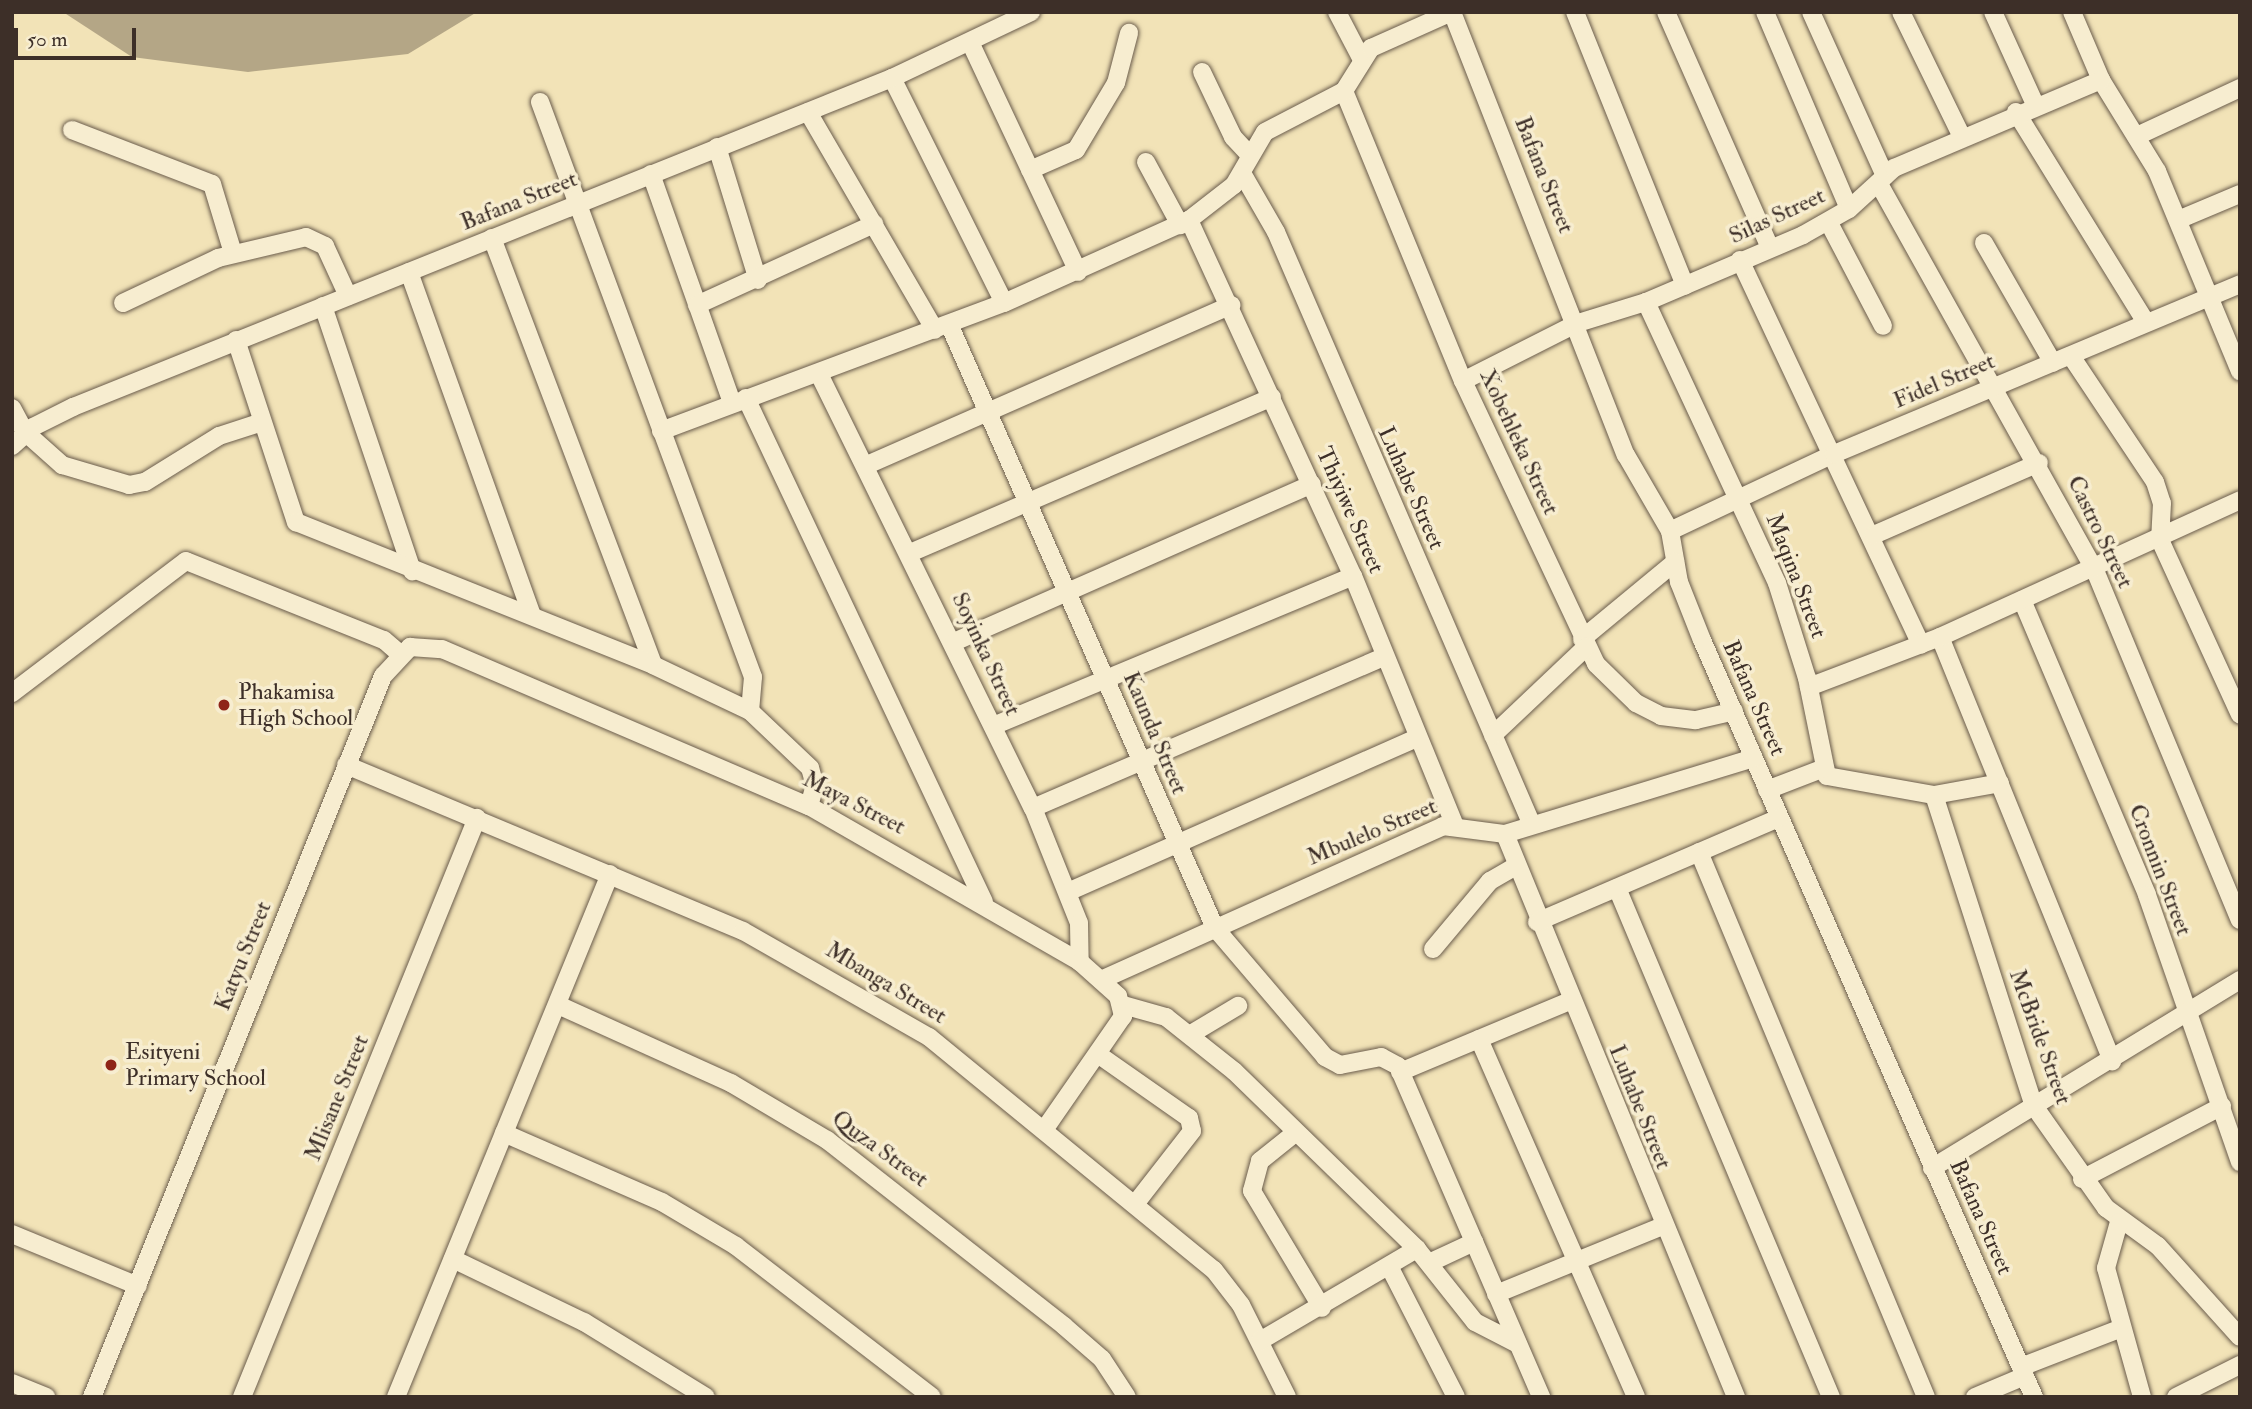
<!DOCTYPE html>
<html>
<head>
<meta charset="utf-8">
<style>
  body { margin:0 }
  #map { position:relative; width:2252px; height:1409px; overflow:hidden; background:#f2e3b7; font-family:"IM FELL Double Pica",serif }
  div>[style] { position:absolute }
  .water>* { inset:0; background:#b4a686 }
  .roads { filter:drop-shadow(0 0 2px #6a5c4c) drop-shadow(0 0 2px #6a5c4c) }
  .street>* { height:18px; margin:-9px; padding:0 9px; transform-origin:9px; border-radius:9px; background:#f7edd0 }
  .dots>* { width:19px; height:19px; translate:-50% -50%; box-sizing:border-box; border:4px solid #f7edd0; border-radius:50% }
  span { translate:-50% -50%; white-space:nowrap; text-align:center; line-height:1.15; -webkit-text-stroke:7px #f7edd0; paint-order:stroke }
  .street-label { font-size:23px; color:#3d2f28 }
  .poi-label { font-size:23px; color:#3d2f28 }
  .left { translate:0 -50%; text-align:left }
  .frame { position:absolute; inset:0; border:14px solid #3d2f28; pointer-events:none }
  .scale { position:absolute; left:14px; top:28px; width:122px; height:32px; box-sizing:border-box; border:4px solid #3d2f28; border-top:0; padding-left:9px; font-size:21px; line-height:24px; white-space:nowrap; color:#3d2f28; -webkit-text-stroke:5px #f7edd0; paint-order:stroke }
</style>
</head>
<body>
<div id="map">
  <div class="water">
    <i style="clip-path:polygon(63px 12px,477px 12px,408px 54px,248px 72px,132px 57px)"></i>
  </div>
  <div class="roads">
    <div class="street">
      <i style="left:1337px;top:12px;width:52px;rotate:62.4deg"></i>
      <i style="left:1452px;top:12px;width:476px;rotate:68.6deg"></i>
      <i style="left:1626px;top:455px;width:88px;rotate:59.9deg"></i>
      <i style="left:1670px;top:531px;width:52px;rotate:80deg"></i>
      <i style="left:1679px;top:582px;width:62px;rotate:68.4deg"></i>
      <i style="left:1702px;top:640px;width:827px;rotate:66.32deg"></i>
      <i style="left:1575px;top:12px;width:295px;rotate:68.1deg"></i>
      <i style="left:1666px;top:12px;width:258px;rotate:66.2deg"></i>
      <i style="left:1765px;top:12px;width:214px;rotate:66.9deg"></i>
      <i style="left:1811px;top:12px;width:180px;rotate:65.7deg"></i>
      <i style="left:1901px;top:12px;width:137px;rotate:64deg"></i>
      <i style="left:1993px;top:12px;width:101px;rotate:65.5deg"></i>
      <i style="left:2072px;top:12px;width:74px;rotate:66.9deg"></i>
      <i style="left:2101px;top:80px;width:107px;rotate:58.4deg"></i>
      <i style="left:2157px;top:171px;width:217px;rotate:67.5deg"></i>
      <i style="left:970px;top:42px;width:254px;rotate:64.8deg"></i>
      <i style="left:1202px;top:72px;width:72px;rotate:64.5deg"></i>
      <i style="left:1233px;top:137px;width:23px;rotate:47deg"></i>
      <i style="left:892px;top:78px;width:251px;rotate:63.5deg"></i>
      <i style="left:1344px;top:91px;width:313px;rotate:67.7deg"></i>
      <i style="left:1463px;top:381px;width:313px;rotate:64.8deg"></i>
      <i style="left:1596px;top:664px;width:56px;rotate:44.3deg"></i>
      <i style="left:1636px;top:703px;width:28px;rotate:27deg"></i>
      <i style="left:1661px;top:716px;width:35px;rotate:7deg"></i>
      <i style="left:1696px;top:720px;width:39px;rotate:-13deg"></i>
      <i style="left:540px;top:102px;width:613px;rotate:69.67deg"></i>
      <i style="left:753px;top:677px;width:34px;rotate:95deg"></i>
      <i style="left:808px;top:112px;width:252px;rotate:59.8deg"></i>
      <i style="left:2016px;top:112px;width:246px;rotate:58.3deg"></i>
      <i style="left:72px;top:130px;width:150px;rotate:21.1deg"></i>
      <i style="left:212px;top:184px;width:72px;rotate:73.1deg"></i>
      <i style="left:2137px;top:136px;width:114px;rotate:-25deg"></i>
      <i style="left:717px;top:147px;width:139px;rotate:72.9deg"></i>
      <i style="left:1146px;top:162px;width:72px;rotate:61.6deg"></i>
      <i style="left:1030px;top:170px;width:50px;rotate:-23.5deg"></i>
      <i style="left:1076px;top:150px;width:78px;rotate:-59.2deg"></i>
      <i style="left:1116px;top:83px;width:52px;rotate:-75.4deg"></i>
      <i style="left:1242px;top:173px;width:68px;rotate:60deg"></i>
      <i style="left:1276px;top:232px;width:646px;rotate:66.65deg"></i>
      <i style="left:651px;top:174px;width:243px;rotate:70.5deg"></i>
      <i style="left:1879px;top:184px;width:440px;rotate:60.8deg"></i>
      <i style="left:2094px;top:568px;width:381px;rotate:67.5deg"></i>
      <i style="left:1189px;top:220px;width:392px;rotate:65.3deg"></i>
      <i style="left:1353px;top:576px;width:268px;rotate:67.8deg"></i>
      <i style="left:2178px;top:220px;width:67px;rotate:-22.8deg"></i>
      <i style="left:1829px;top:223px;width:116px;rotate:62.3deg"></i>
      <i style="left:492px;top:238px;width:456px;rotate:69.3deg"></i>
      <i style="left:1984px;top:243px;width:138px;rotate:60.1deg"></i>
      <i style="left:1740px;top:260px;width:425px;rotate:64.8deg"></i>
      <i style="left:409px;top:272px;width:365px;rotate:70.3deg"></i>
      <i style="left:1646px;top:302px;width:310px;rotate:65deg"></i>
      <i style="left:1777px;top:583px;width:100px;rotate:72.5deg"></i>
      <i style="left:1807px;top:678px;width:100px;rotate:78.5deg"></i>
      <i style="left:1827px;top:776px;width:109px;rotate:10.1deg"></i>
      <i style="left:1934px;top:795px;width:67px;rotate:-10.3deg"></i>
      <i style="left:123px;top:303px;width:105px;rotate:-25.3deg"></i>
      <i style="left:218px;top:258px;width:90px;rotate:-13.4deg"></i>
      <i style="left:306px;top:237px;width:21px;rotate:25deg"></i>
      <i style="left:325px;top:246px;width:55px;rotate:65.3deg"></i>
      <i style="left:697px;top:305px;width:195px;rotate:-24.6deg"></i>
      <i style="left:323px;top:306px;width:280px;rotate:71.4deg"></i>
      <i style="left:949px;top:324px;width:660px;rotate:66.23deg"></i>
      <i style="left:1215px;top:928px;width:170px;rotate:49.5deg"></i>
      <i style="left:1325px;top:1057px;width:17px;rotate:28deg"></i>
      <i style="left:1340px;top:1065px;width:42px;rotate:-11deg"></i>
      <i style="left:1381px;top:1057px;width:19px;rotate:28deg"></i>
      <i style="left:1398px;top:1066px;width:361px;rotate:66.6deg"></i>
      <i style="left:236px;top:340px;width:192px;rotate:71.8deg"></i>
      <i style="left:296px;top:522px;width:385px;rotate:21.8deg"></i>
      <i style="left:653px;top:665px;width:107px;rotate:25.4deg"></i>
      <i style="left:750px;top:711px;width:83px;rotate:43.5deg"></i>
      <i style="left:810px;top:768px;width:18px;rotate:74deg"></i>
      <i style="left:815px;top:785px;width:22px;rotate:106deg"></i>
      <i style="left:2071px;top:356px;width:151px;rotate:56.3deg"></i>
      <i style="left:2155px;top:482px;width:22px;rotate:72deg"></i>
      <i style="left:2162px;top:503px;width:37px;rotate:93deg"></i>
      <i style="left:2160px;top:540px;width:192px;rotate:65.4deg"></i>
      <i style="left:820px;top:376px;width:482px;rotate:63.8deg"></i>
      <i style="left:1033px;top:808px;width:124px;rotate:68.2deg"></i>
      <i style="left:1079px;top:923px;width:39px;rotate:89deg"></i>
      <i style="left:1463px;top:381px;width:129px;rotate:-26.8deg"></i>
      <i style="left:1578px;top:323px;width:71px;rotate:-17.2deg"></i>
      <i style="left:1646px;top:302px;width:171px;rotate:-23.1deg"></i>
      <i style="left:1803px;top:235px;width:53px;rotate:-29.5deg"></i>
      <i style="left:1849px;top:209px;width:61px;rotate:-42.3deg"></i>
      <i style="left:1894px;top:168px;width:225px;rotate:-23deg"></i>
      <i style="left:746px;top:398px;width:557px;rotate:64.72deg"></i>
      <i style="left:12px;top:408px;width:27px;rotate:62deg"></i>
      <i style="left:25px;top:432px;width:50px;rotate:41.7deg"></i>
      <i style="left:62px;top:465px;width:70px;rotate:16.6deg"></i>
      <i style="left:129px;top:485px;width:16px;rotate:-11deg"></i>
      <i style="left:145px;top:482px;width:87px;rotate:-31.9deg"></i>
      <i style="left:219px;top:436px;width:45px;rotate:-18deg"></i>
      <i style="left:661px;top:431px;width:366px;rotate:-20.5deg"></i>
      <i style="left:1004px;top:303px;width:203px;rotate:-24.2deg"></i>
      <i style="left:1189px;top:220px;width:57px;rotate:-37.9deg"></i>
      <i style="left:1234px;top:185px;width:61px;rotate:-59.7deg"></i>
      <i style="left:1265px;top:132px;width:89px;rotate:-27.4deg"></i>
      <i style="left:1344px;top:91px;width:51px;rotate:-57.9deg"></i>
      <i style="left:1371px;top:48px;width:89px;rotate:-24deg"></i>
      <i style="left:12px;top:446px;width:28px;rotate:-42deg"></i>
      <i style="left:33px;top:427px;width:45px;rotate:-26.6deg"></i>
      <i style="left:73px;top:407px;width:883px;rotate:-21.89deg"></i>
      <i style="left:892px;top:78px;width:154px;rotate:-25.4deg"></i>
      <i style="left:867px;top:465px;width:398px;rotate:-23.7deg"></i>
      <i style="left:1670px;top:531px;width:181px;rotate:-25.2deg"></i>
      <i style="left:1834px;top:454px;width:440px;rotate:-22.7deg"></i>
      <i style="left:1874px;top:535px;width:180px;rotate:-23.6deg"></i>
      <i style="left:910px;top:553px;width:394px;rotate:-23.3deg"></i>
      <i style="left:2022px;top:600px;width:320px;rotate:67deg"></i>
      <i style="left:2147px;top:895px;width:283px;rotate:70.8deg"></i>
      <i style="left:1940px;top:637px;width:458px;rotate:67.9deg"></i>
      <i style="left:1582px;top:639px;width:121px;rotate:-39.6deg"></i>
      <i style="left:954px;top:642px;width:391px;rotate:-23.8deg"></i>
      <i style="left:1809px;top:687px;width:140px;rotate:-20.9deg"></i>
      <i style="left:1940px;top:637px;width:330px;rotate:-24.5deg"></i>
      <i style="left:12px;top:693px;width:218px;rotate:-37.2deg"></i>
      <i style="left:186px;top:561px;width:213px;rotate:21.8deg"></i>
      <i style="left:384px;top:640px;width:20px;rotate:41deg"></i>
      <i style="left:993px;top:726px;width:390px;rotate:-22.6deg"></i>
      <i style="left:1493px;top:735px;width:128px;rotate:-43.4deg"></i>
      <i style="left:346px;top:765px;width:430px;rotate:22.7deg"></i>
      <i style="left:743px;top:931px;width:214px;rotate:29.7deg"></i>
      <i style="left:929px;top:1037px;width:368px;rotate:39.3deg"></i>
      <i style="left:1214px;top:1270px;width:44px;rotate:52.4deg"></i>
      <i style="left:1241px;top:1305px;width:103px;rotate:63.4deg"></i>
      <i style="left:1767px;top:790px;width:61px;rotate:-21.1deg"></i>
      <i style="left:1934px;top:795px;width:327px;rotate:72.2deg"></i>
      <i style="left:2034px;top:1106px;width:125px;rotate:54.8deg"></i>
      <i style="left:2106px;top:1208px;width:64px;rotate:36.2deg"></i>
      <i style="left:2158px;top:1246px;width:122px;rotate:48deg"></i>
      <i style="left:1033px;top:808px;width:381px;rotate:-23.3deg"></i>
      <i style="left:1505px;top:834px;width:609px;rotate:67.69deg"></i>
      <i style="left:1699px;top:852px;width:590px;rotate:67.39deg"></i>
      <i style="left:1617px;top:888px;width:552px;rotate:67.2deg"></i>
      <i style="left:1070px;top:891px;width:379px;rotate:-23.8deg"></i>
      <i style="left:1537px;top:922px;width:263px;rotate:-23.3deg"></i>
      <i style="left:1433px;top:949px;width:89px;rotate:-50deg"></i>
      <i style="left:1490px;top:881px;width:30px;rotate:-30deg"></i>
      <i style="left:1101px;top:980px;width:375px;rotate:-24.2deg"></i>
      <i style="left:1443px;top:826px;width:63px;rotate:7.4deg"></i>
      <i style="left:1505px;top:834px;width:260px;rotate:-17deg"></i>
      <i style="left:558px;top:1005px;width:190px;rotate:24.3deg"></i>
      <i style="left:731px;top:1083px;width:112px;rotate:30.7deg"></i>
      <i style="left:827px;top:1140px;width:301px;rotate:38.1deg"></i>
      <i style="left:1064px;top:1326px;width:50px;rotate:41deg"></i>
      <i style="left:1102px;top:1359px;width:45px;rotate:56.7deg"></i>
      <i style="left:1123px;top:1005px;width:45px;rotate:15.6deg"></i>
      <i style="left:1166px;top:1017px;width:87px;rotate:38.5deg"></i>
      <i style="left:1234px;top:1071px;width:255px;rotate:44.2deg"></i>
      <i style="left:1417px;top:1249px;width:93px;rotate:51.5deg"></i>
      <i style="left:1475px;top:1322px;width:48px;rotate:27.1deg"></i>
      <i style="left:1191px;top:1034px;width:55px;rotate:-30.8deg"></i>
      <i style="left:1479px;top:1039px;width:391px;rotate:66.3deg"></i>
      <i style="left:1099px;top:1055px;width:110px;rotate:35deg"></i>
      <i style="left:1189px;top:1118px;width:13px;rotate:77deg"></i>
      <i style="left:1192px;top:1131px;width:91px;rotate:127.9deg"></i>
      <i style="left:1400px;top:1072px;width:184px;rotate:-22.7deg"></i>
      <i style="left:504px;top:1133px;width:172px;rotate:23.6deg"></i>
      <i style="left:662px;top:1202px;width:86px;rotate:30.7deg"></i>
      <i style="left:736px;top:1246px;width:247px;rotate:37.6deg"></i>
      <i style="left:1295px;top:1133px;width:45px;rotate:141.3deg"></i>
      <i style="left:1260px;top:1161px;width:31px;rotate:105deg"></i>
      <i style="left:1252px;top:1191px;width:136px;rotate:59.1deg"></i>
      <i style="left:1932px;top:1168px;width:361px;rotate:-31.4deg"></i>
      <i style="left:2082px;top:1179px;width:158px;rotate:-27.5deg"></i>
      <i style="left:2119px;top:1222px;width:48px;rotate:105.8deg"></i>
      <i style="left:2106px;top:1268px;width:134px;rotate:74.4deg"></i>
      <i style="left:12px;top:1234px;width:136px;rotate:22.4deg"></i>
      <i style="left:453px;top:1259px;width:145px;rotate:25.7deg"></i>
      <i style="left:584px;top:1322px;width:143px;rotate:31.6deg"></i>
      <i style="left:1429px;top:1263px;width:50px;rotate:-25deg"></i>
      <i style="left:1389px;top:1266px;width:147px;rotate:62.9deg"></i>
      <i style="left:1496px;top:1294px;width:180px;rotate:-22.2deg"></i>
      <i style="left:1260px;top:1341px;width:182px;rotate:-30.4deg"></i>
      <i style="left:2021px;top:1367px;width:105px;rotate:-21.2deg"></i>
      <i style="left:12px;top:1383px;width:37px;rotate:22deg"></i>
      <i style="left:92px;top:1397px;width:778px;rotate:-68.02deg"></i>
      <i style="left:383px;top:676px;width:40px;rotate:-47deg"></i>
      <i style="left:410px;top:647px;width:32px;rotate:4deg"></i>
      <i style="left:442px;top:649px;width:399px;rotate:23.2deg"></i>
      <i style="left:809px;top:806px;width:313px;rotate:29.9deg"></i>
      <i style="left:1080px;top:962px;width:51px;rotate:41.8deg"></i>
      <i style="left:1118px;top:996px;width:21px;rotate:76deg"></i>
      <i style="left:1123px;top:1016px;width:135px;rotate:124.7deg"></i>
      <i style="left:242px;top:1397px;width:625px;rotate:-67.91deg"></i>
      <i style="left:396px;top:1397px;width:565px;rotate:-67.75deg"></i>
      <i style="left:1975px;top:1397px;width:54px;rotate:-22.8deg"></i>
      <i style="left:2176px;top:1397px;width:72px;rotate:-26.6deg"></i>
    </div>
  </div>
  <div class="dots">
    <i style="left:224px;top:705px;background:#8f2418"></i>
    <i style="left:111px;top:1065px;background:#8f2418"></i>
  </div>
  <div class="street-label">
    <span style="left:1544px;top:175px;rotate:68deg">Bafana Street</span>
    <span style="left:519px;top:201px;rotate:-22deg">Bafana Street</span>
    <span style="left:1777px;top:216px;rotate:-25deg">Silas Street</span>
    <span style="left:1944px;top:381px;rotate:-23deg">Fidel Street</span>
    <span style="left:1519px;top:442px;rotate:65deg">Xobehleka Street</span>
    <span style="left:1411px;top:488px;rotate:66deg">Luhabe Street</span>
    <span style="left:1350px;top:510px;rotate:66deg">Thiyiwe Street</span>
    <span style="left:2100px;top:532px;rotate:64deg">Castro Street</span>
    <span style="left:1796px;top:576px;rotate:69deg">Maqina Street</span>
    <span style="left:986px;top:654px;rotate:65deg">Soyinka Street</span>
    <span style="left:1754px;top:698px;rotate:66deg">Bafana Street</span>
    <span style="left:1155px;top:733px;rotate:67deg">Kaunda Street</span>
    <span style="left:854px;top:803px;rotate:27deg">Maya Street</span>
    <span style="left:1372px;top:832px;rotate:-23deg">Mbulelo Street</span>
    <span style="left:2160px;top:870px;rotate:69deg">Cronnin Street</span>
    <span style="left:243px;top:956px;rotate:-68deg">Katyu Street</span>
    <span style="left:886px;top:983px;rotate:31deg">Mbanga Street</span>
    <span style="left:2040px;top:1037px;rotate:70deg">McBride Street</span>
    <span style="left:337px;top:1098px;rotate:-68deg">Mlisane Street</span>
    <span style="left:1640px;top:1107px;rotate:68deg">Luhabe Street</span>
    <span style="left:880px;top:1149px;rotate:36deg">Quza Street</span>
    <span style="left:1981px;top:1217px;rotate:66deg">Bafana Street</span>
  </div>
  <div class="poi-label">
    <span class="left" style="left:238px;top:705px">Phakamisa<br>High School</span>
    <span class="left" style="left:125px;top:1065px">Esityeni<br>Primary School</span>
  </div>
  <div class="frame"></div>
  <div class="scale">50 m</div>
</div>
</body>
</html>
